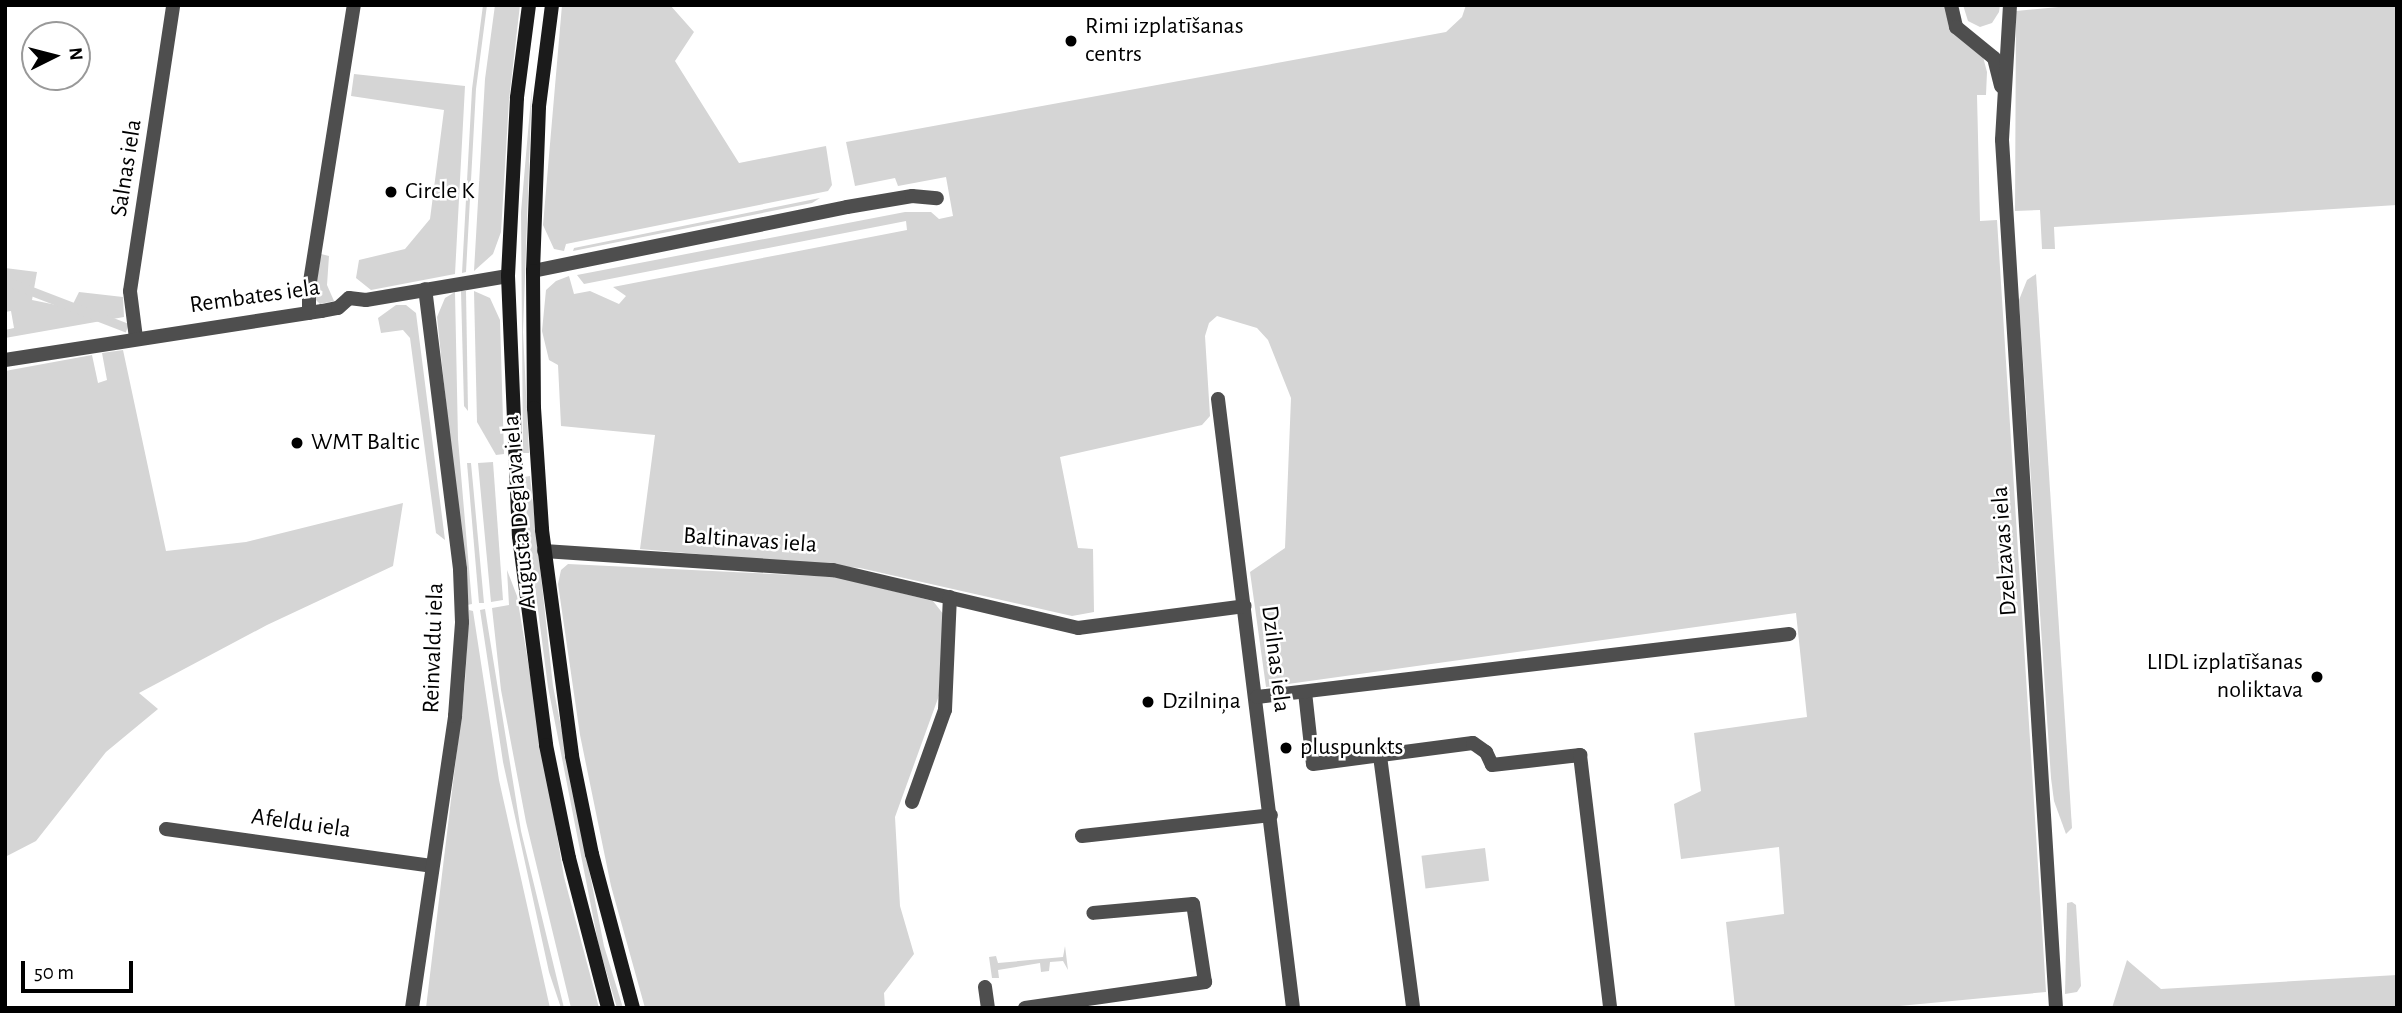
<!DOCTYPE html>
<html>
<head>
<meta charset="utf-8">
<style>
  body { margin:0 }
  #map { position:relative; width:2402px; height:1013px; overflow:hidden; background:#fff; font-family:"Alegreya Sans",sans-serif }
  div>[style] { position:absolute }
  .green>* { inset:0; background:#d5d5d5; transform-origin:0 0 }
  .street>* { height:14px; margin:-7px; padding:0 7px; transform-origin:7px; border-radius:7px; background:#4e4e4e }
  .secondary>* { height:14px; margin:-7px; padding:0 7px; transform-origin:7px; border-radius:7px; background:#1b1b1b }
  .dots>* { width:19px; height:19px; translate:-50% -50%; box-sizing:border-box; border:4px solid #fff; border-radius:50% }
  span { translate:-50% -50%; white-space:nowrap; text-align:center; line-height:1.15; -webkit-text-stroke:5px #fff; paint-order:stroke }
  .poi-label { font-size:24px; color:#000 }
  .left { translate:0 -50%; text-align:left }
  .right { translate:-100% -50%; text-align:right }
  .street-label { font-size:24px; color:#000 }
  .frame { position:absolute; inset:0; border:7px solid #000; pointer-events:none }
  .north { position:absolute; left:21px; top:21px; width:70px; height:70px; box-sizing:border-box; background:#fff; border:2px solid #999; border-radius:50%; rotate:84deg; font-size:19px; font-weight:700; line-height:28px; text-align:center; color:#000 }
  .north::after { content:''; display:block; margin:auto; width:24px; height:32px; background:#000; clip-path:polygon(50% 0,100% 100%,50% 72%,0 100%) }
  .scale { position:absolute; left:21px; top:961px; width:112px; height:32px; box-sizing:border-box; border:4px solid #000; border-top:0; padding-left:9px; font-size:21px; line-height:24px; white-space:nowrap; color:#000; -webkit-text-stroke:5px #fff; paint-order:stroke }
</style>
</head>
<body>
<div id="map">
  <div class="green">
    <i style="clip-path:polygon(483px 5px,487px 5px,476px 89px,466px 272px,462px 273px,472px 89px)"></i>
    <i style="clip-path:polygon(495px 5px,520px 5px,509px 100px,501px 232px,493px 254px,474px 271px,485px 79px)"></i>
    <i style="clip-path:polygon(562px 5px,670px 5px,694px 32px,675px 61px,739px 163px,826px 146px,832px 185px,828px 191px,566px 244px,564px 251px,554px 249px,543px 225px)"></i>
    <i style="clip-path:polygon(1466px 5px,1946px 5px,1982px 53px,1987px 72px,1986px 95px,1977px 95px,1980px 221px,1997px 220px,2046px 992px,1878px 1008px,1735px 1008px,1726px 922px,1784px 914px,1779px 847px,1681px 859px,1674px 804px,1701px 791px,1694px 733px,1807px 717px,1796px 613px,1266px 687px,1250px 572px,1285px 548px,1291px 398px,1268px 340px,1257px 328px,1217px 316px,1209px 323px,1205px 336px,1210px 416px,1202px 425px,1060px 457px,1078px 548px,1093px 549px,1094px 612px,1072px 616px,860px 568px,640px 549px,655px 435px,561px 426px,558px 365px,549px 360px,542px 331px,546px 290px,556px 281px,569px 276px,574px 294px,590px 291px,619px 304px,626px 296px,613px 287px,907px 230px,906px 221px,584px 284px,577px 275px,905px 212px,931px 212px,939px 219px,953px 216px,946px 177px,898px 186px,895px 178px,855px 186px,846px 142px,1446px 32px,1462px 17px)"></i>
    <i style="clip-path:polygon(1963px 5px,2000px 5px,1999px 12px,1992px 23px,1980px 27px,1968px 21px)"></i>
    <i style="clip-path:polygon(2080px 5px,2397px 5px,2397px 205px,2054px 227px,2055px 249px,2042px 249px,2040px 210px,2015px 211px,2016px 11px)"></i>
    <i style="clip-path:polygon(354px 74px,465px 86px,455px 274px,371px 290px,356px 278px,359px 260px,405px 249px,430px 219px,444px 110px,351px 96px)"></i>
    <i style="clip-path:polygon(532px 86px,523px 332px,529px 453px,523px 453px,521px 212px)"></i>
    <i style="clip-path:polygon(820px 198px,812px 203px,573px 251px,574px 248px)"></i>
    <i style="clip-path:polygon(321px 254px,329px 256px,327px 285px,334px 301px,320px 304px,314px 298px)"></i>
    <i style="clip-path:polygon(5px 268px,37px 272px,32px 300px,71px 308px,79px 292px,123px 297px,124px 317px,5px 338px,5px 330px,14px 328px,11px 311px,5px 312px)"></i>
    <i style="clip-path:polygon(2036px 274px,2072px 828px,2066px 834px,2054px 801px,2051px 778px,2019px 300px,2027px 280px)"></i>
    <i style="clip-path:polygon(461px 291px,466px 291px,468px 411px,464px 406px)"></i>
    <i style="clip-path:polygon(474px 291px,490px 298px,500px 320px,504px 454px,496px 455px,477px 422px)"></i>
    <i style="clip-path:polygon(455px 292px,458px 439px,472px 604px,467px 605px,437px 317px,445px 298px)"></i>
    <i style="clip-path:polygon(396px 305px,406px 305px,416px 313px,445px 540px,436px 533px,410px 338px,403px 330px,381px 333px,378px 318px)"></i>
    <i style="left:129px;top:324px;width:9px;height:126px;rotate:111deg"></i>
    <i style="clip-path:polygon(123px 350px,166px 551px,246px 542px,403px 503px,393px 566px,267px 625px,139px 693px,158px 709px,106px 752px,36px 841px,5px 857px,5px 371px,92px 355px,98px 383px,107px 380px,102px 353px)"></i>
    <i style="clip-path:polygon(493px 462px,503px 600px,491px 602px,478px 463px)"></i>
    <i style="clip-path:polygon(467px 463px,471px 463px,484px 603px,479px 603px)"></i>
    <i style="clip-path:polygon(530px 476px,553px 686px,604px 946px,623px 1008px,617px 1008px,599px 947px,548px 687px,528px 533px,524px 477px)"></i>
    <i style="clip-path:polygon(568px 564px,837px 577px,933px 601px,944px 615px,941px 690px,895px 817px,900px 906px,914px 954px,884px 993px,885px 1008px,645px 1008px,611px 886px,580px 735px,558px 584px,561px 570px)"></i>
    <i style="clip-path:polygon(507px 570px,517px 596px,564px 877px,599px 1008px,571px 1008px,526px 822px,501px 690px,492px 608px,509px 605px)"></i>
    <i style="clip-path:polygon(485px 609px,521px 831px,564px 1008px,561px 1008px,549px 972px,503px 762px,480px 610px)"></i>
    <i style="clip-path:polygon(469px 610px,473px 611px,499px 780px,550px 1008px,426px 1008px,465px 683px)"></i>
    <i style="left:1485px;top:848px;width:33px;height:64px;rotate:83deg"></i>
    <i style="clip-path:polygon(2072px 902px,2076px 905px,2081px 986px,2077px 992px,2065px 994px,2067px 903px)"></i>
    <i style="clip-path:polygon(1065px 946px,1068px 970px,1063px 961px,1050px 962px,1049px 971px,1041px 972px,1040px 963px,998px 970px,999px 978px,992px 978px,989px 957px,996px 956px,998px 963px,1063px 957px)"></i>
    <i style="clip-path:polygon(2127px 960px,2161px 989px,2397px 975px,2397px 1008px,2112px 1008px)"></i>
  </div>
  <div class="street">
    <i style="left:1951px;top:5px;width:23px;rotate:77deg"></i>
    <i style="left:1956px;top:27px;width:49px;rotate:39.2deg"></i>
    <i style="left:1994px;top:58px;width:29px;rotate:76deg"></i>
    <i style="left:2010px;top:5px;width:135px;rotate:93.4deg"></i>
    <i style="left:2002px;top:140px;width:870px;rotate:86.44deg"></i>
    <i style="left:533px;top:271px;width:320px;rotate:-11.5deg"></i>
    <i style="left:847px;top:207px;width:66px;rotate:-9.6deg"></i>
    <i style="left:912px;top:196px;width:25px;rotate:5deg"></i>
    <i style="left:309px;top:313px;width:25px;rotate:-90deg"></i>
    <i style="left:309px;top:288px;width:287px;rotate:-81deg"></i>
    <i style="left:136px;top:338px;width:47px;rotate:-97.3deg"></i>
    <i style="left:130px;top:291px;width:289px;rotate:-81.4deg"></i>
    <i style="left:5px;top:360px;width:321px;rotate:-8.8deg"></i>
    <i style="left:322px;top:311px;width:16px;rotate:-11deg"></i>
    <i style="left:338px;top:308px;width:15px;rotate:-42deg"></i>
    <i style="left:349px;top:298px;width:17px;rotate:7deg"></i>
    <i style="left:366px;top:300px;width:144px;rotate:-9.6deg"></i>
    <i style="left:1218px;top:399px;width:614px;rotate:82.98deg"></i>
    <i style="left:544px;top:551px;width:290px;rotate:3.8deg"></i>
    <i style="left:833px;top:570px;width:252px;rotate:13.3deg"></i>
    <i style="left:1078px;top:628px;width:168px;rotate:-7.5deg"></i>
    <i style="left:1305px;top:692px;width:72px;rotate:83.7deg"></i>
    <i style="left:1313px;top:764px;width:161px;rotate:-7.5deg"></i>
    <i style="left:1473px;top:743px;width:16px;rotate:35deg"></i>
    <i style="left:1486px;top:752px;width:14px;rotate:65deg"></i>
    <i style="left:1492px;top:765px;width:89px;rotate:-6.5deg"></i>
    <i style="left:1580px;top:755px;width:255px;rotate:83.2deg"></i>
    <i style="left:1257px;top:697px;width:536px;rotate:-6.75deg"></i>
    <i style="left:1380px;top:756px;width:254px;rotate:82.5deg"></i>
    <i style="left:912px;top:802px;width:98px;rotate:-70.3deg"></i>
    <i style="left:945px;top:710px;width:113px;rotate:-87.5deg"></i>
    <i style="left:166px;top:829px;width:268px;rotate:7.9deg"></i>
    <i style="left:1082px;top:836px;width:190px;rotate:-6.3deg"></i>
    <i style="left:985px;top:987px;width:21px;rotate:82deg"></i>
    <i style="left:412px;top:1008px;width:295px;rotate:-81.6deg"></i>
    <i style="left:455px;top:716px;width:94px;rotate:-85.7deg"></i>
    <i style="left:462px;top:622px;width:53px;rotate:-92.2deg"></i>
    <i style="left:460px;top:569px;width:282px;rotate:-97.1deg"></i>
    <i style="left:1025px;top:1008px;width:182px;rotate:-8.2deg"></i>
    <i style="left:1205px;top:982px;width:79px;rotate:-98.7deg"></i>
    <i style="left:1193px;top:904px;width:100px;rotate:174.9deg"></i>
  </div>
  <div class="secondary">
    <i style="left:529px;top:5px;width:94px;rotate:97.4deg"></i>
    <i style="left:517px;top:98px;width:178px;rotate:92.9deg"></i>
    <i style="left:508px;top:276px;width:260px;rotate:87.6deg"></i>
    <i style="left:519px;top:536px;width:211px;rotate:82.6deg"></i>
    <i style="left:546px;top:745px;width:115px;rotate:78.5deg"></i>
    <i style="left:569px;top:858px;width:155px;rotate:75.4deg"></i>
    <i style="left:552px;top:5px;width:103px;rotate:97.3deg"></i>
    <i style="left:539px;top:107px;width:164px;rotate:92.1deg"></i>
    <i style="left:533px;top:271px;width:137px;rotate:89.6deg"></i>
    <i style="left:534px;top:408px;width:122px;rotate:86.2deg"></i>
    <i style="left:542px;top:530px;width:228px;rotate:82.4deg"></i>
    <i style="left:572px;top:756px;width:100px;rotate:78.5deg"></i>
    <i style="left:592px;top:854px;width:159px;rotate:75.1deg"></i>
  </div>
  <div class="dots">
    <i style="left:1071px;top:41px;background:#000"></i>
    <i style="left:391px;top:192px;background:#000"></i>
    <i style="left:297px;top:443px;background:#000"></i>
    <i style="left:2317px;top:677px;background:#000"></i>
    <i style="left:1148px;top:702px;background:#000"></i>
    <i style="left:1286px;top:748px;background:#000"></i>
  </div>
  <div class="poi-label">
    <span class="left" style="left:1085px;top:41px">Rimi izplatīšanas<br>centrs</span>
    <span class="left" style="left:405px;top:192px">Circle K</span>
    <span class="left" style="left:311px;top:443px">WMT Baltic</span>
    <span class="right" style="left:2303px;top:677px">LIDL izplatīšanas<br>noliktava</span>
    <span class="left" style="left:1162px;top:702px">Dzilniņa</span>
    <span class="left" style="left:1300px;top:748px">pluspunkts</span>
  </div>
  <div class="street-label">
    <span style="left:127px;top:168px;rotate:-81deg">Salnas iela</span>
    <span style="left:255px;top:297px;rotate:-8deg">Rembates iela</span>
    <span style="left:520px;top:512px;rotate:-95deg">Augusta Deglava iela</span>
    <span style="left:750px;top:541px;rotate:4deg">Baltinavas iela</span>
    <span style="left:2005px;top:551px;rotate:-94deg">Dzelzavas iela</span>
    <span style="left:434px;top:648px;rotate:-88deg">Reinvaldu iela</span>
    <span style="left:1275px;top:659px;rotate:83deg">Dzilnas iela</span>
    <span style="left:301px;top:824px;rotate:8deg">Afeldu iela</span>
  </div>
  <div class="frame"></div>
  <div class="north">N</div>
  <div class="scale">50 m</div>
</div>
</body>
</html>
